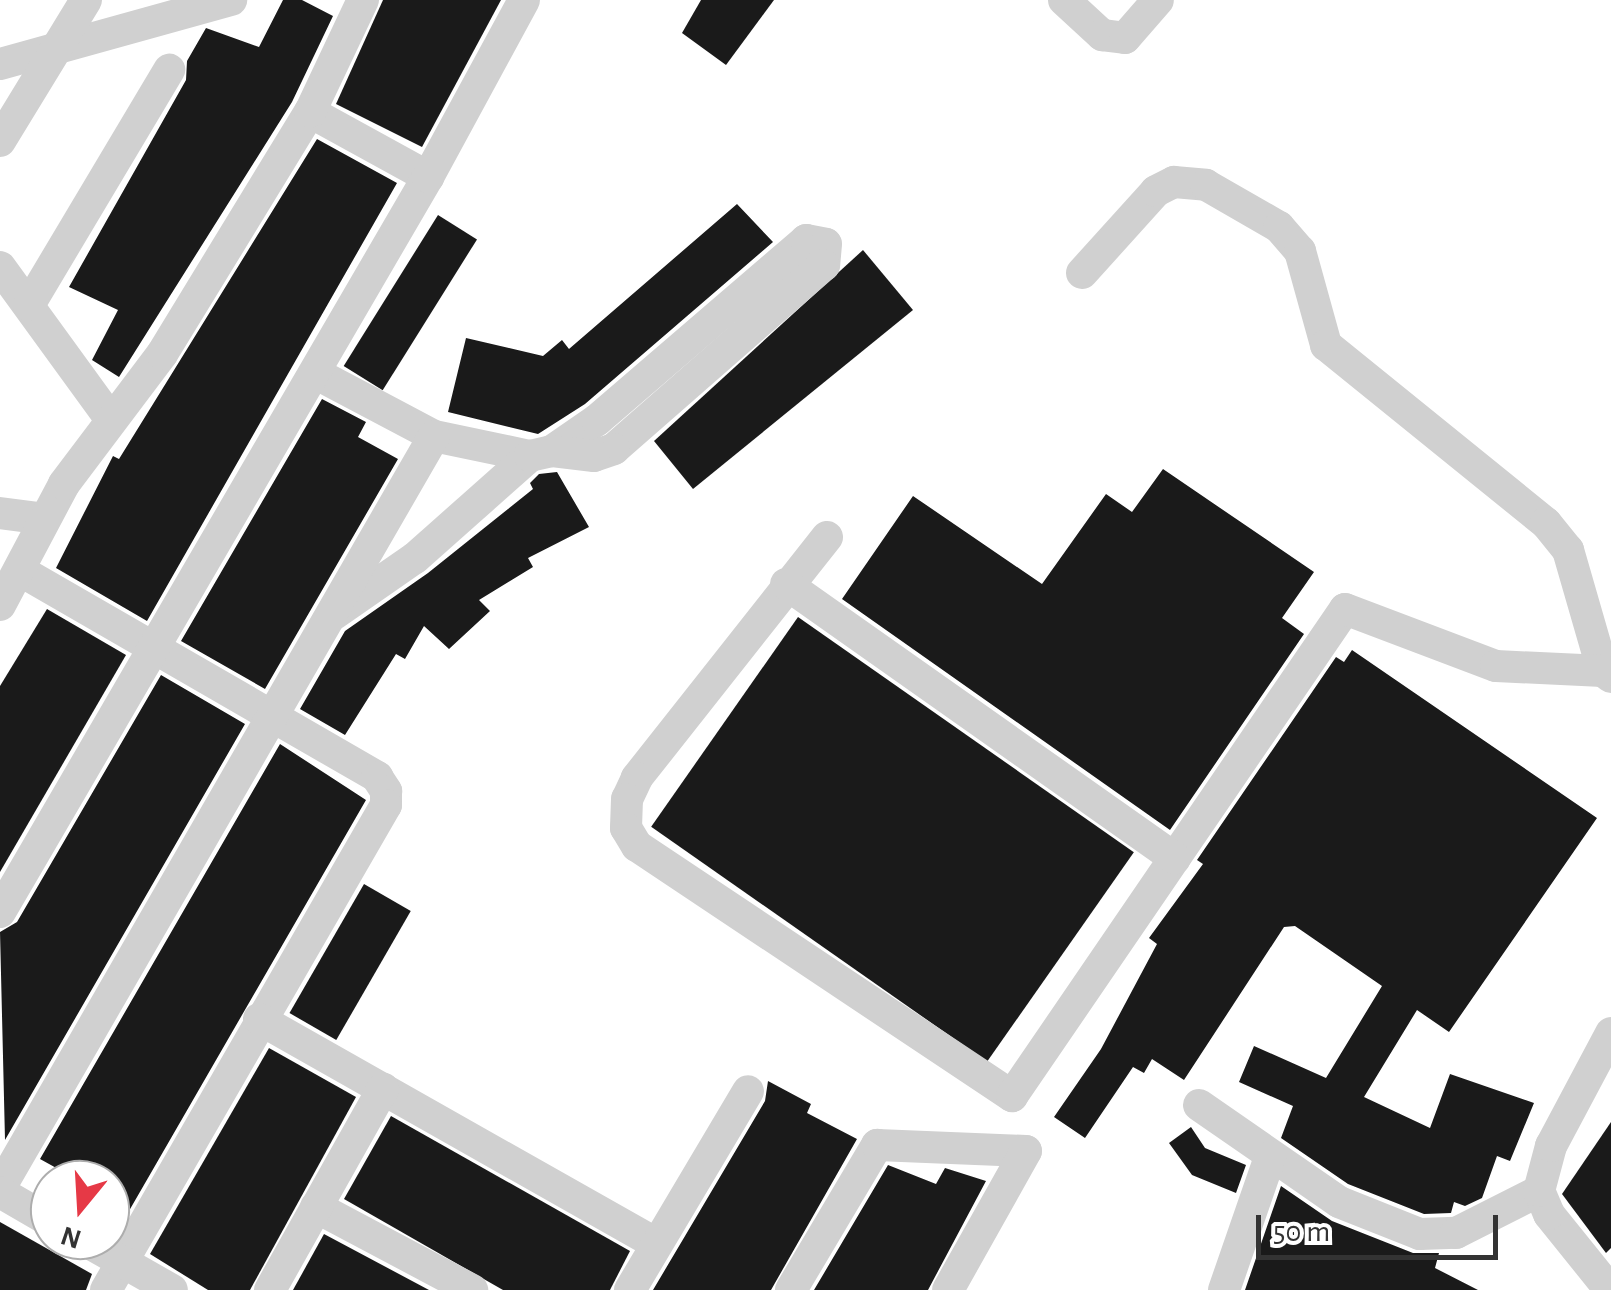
<!DOCTYPE html>
<html>
<head>
<meta charset="utf-8">
<style>
  body { margin:0 }
  #map { position:relative; width:1611px; height:1290px; overflow:hidden; background:#fff; font-family:"Alegreya Sans",sans-serif }
  div>[style] { position:absolute }
  .building>* { inset:0; background:#1a1a1a; transform-origin:0 0 }
  .minor>* { height:32px; margin:-16px; padding:0 16px; transform-origin:16px; border-radius:16px; background:#d0d0d0 }
  span { translate:-50% -50%; white-space:nowrap; text-align:center; line-height:1.15; -webkit-text-stroke:10px #fff; paint-order:stroke }
  .north { position:absolute; left:30px; top:1160px; width:100px; height:100px; box-sizing:border-box; background:#fff; border:2px solid #adadad; border-radius:50%; rotate:198deg; font-size:28px; font-weight:700; line-height:40px; text-align:center; color:#333 }
  .north::after { content:''; display:block; margin:auto; width:35px; height:45px; background:#e63946; clip-path:polygon(50% 0,100% 100%,50% 72%,0 100%) }
  .scale { position:absolute; left:1256px; top:1215px; width:242px; height:45px; box-sizing:border-box; border:5px solid #333; border-top:0; padding-left:12px; font-size:30px; line-height:35px; white-space:nowrap; color:#333; -webkit-text-stroke:8px #fff; paint-order:stroke }
</style>
</head>
<body>
<div id="map">
  <div class="building">
    <i style="clip-path:polygon(283px 0,302px 0,333px 16px,292px 102px,119px 377px,92px 360px,118px 310px,69px 287px,186px 80px,187px 61px,206px 28px,259px 47px)"></i>
    <i style="clip-path:polygon(383px 0,501px 0,422px 147px,336px 104px)"></i>
    <i style="clip-path:polygon(701px 0,774px 0,726px 65px,682px 33px)"></i>
    <i style="clip-path:polygon(317px 139px,397px 183px,147px 621px,56px 568px,113px 456px,119px 459px)"></i>
    <i style="clip-path:polygon(737px 204px,773px 242px,585px 404px,538px 434px,448px 412px,466px 338px,543px 356px,562px 340px,569px 349px)"></i>
    <i style="left:438px;top:215px;width:46px;height:178px;rotate:32deg"></i>
    <i style="clip-path:polygon(863px 250px,913px 310px,693px 489px,654px 441px)"></i>
    <i style="clip-path:polygon(322px 399px,366px 422px,358px 437px,398px 459px,265px 689px,181px 641px)"></i>
    <i style="clip-path:polygon(1163px 469px,1314px 572px,1282px 618px,1304px 634px,1170px 830px,842px 599px,913px 496px,1042px 584px,1106px 494px,1132px 512px)"></i>
    <i style="clip-path:polygon(557px 472px,589px 527px,528px 558px,533px 567px,479px 600px,490px 611px,449px 649px,424px 626px,405px 659px,396px 654px,345px 735px,300px 709px,345px 631px,428px 573px,533px 489px,530px 483px,539px 474px)"></i>
    <i style="clip-path:polygon(47px 609px,126px 655px,0 872px,0 686px)"></i>
    <i style="left:798px;top:617px;width:410px;height:256px;rotate:35deg"></i>
    <i style="clip-path:polygon(1352px 650px,1597px 818px,1449px 1032px,1417px 1010px,1364px 1097px,1430px 1128px,1450px 1074px,1534px 1103px,1510px 1161px,1497px 1156px,1482px 1198px,1465px 1206px,1454px 1202px,1451px 1213px,1424px 1214px,1348px 1184px,1281px 1138px,1293px 1106px,1239px 1082px,1254px 1046px,1326px 1078px,1382px 986px,1295px 926px,1284px 927px,1184px 1080px,1152px 1059px,1144px 1073px,1133px 1067px,1085px 1138px,1054px 1117px,1101px 1049px,1157px 944px,1149px 938px,1203px 864px,1197px 860px,1336px 657px,1344px 662px)"></i>
    <i style="clip-path:polygon(161px 675px,245px 724px,5px 1140px,0 932px,17px 922px)"></i>
    <i style="clip-path:polygon(280px 744px,366px 800px,118px 1230px,110px 1225px,110px 1180px,78px 1180px,40px 1159px)"></i>
    <i style="left:364px;top:884px;width:54px;height:149px;rotate:30deg"></i>
    <i style="clip-path:polygon(269px 1048px,356px 1097px,250px 1290px,208px 1290px,150px 1254px)"></i>
    <i style="clip-path:polygon(768px 1081px,811px 1104px,807px 1113px,857px 1139px,771px 1290px,653px 1290px,765px 1101px)"></i>
    <i style="clip-path:polygon(391px 1116px,630px 1251px,610px 1290px,503px 1290px,344px 1199px)"></i>
    <i style="clip-path:polygon(1611px 1122px,1611px 1248px,1606px 1253px,1562px 1194px)"></i>
    <i style="clip-path:polygon(1191px 1127px,1205px 1148px,1246px 1165px,1236px 1193px,1192px 1175px,1169px 1143px)"></i>
    <i style="clip-path:polygon(888px 1165px,936px 1184px,945px 1168px,986px 1181px,928px 1290px,814px 1290px)"></i>
    <i style="clip-path:polygon(1281px 1186px,1332px 1221px,1413px 1253px,1439px 1253px,1435px 1268px,1478px 1290px,1245px 1290px)"></i>
    <i style="clip-path:polygon(0 1222px,92px 1274px,86px 1290px,0 1290px)"></i>
    <i style="clip-path:polygon(324px 1234px,429px 1290px,293px 1290px)"></i>
  </div>
  <div class="minor">
    <i style="left:1064px;top:0;width:52px;rotate:42.6deg"></i>
    <i style="left:1102px;top:35px;width:23px;rotate:7deg"></i>
    <i style="left:1125px;top:38px;width:50px;rotate:-49deg"></i>
    <i style="left:0;top:64px;width:240px;rotate:-15.5deg"></i>
    <i style="left:310px;top:112px;width:135px;rotate:28.8deg"></i>
    <i style="left:0;top:141px;width:165px;rotate:-58.6deg"></i>
    <i style="left:0;top:267px;width:185px;rotate:54deg"></i>
    <i style="left:1082px;top:273px;width:110px;rotate:-47.9deg"></i>
    <i style="left:1156px;top:191px;width:20px;rotate:-27deg"></i>
    <i style="left:1174px;top:182px;width:32px;rotate:5deg"></i>
    <i style="left:1206px;top:185px;width:84px;rotate:29.9deg"></i>
    <i style="left:1279px;top:227px;width:32px;rotate:49deg"></i>
    <i style="left:1300px;top:251px;width:98px;rotate:74.5deg"></i>
    <i style="left:1326px;top:345px;width:283px;rotate:39deg"></i>
    <i style="left:1546px;top:523px;width:35px;rotate:51deg"></i>
    <i style="left:1568px;top:550px;width:126px;rotate:73.9deg"></i>
    <i style="left:1603px;top:671px;width:10px;rotate:37deg"></i>
    <i style="left:29px;top:305px;width:274px;rotate:-59.2deg"></i>
    <i style="left:315px;top:373px;width:135px;rotate:27.9deg"></i>
    <i style="left:434px;top:436px;width:98px;rotate:11.8deg"></i>
    <i style="left:0;top:513px;width:45px;rotate:7.6deg"></i>
    <i style="left:827px;top:537px;width:307px;rotate:128.3deg"></i>
    <i style="left:637px;top:778px;width:23px;rotate:115deg"></i>
    <i style="left:627px;top:799px;width:29px;rotate:92deg"></i>
    <i style="left:626px;top:828px;width:21px;rotate:59deg"></i>
    <i style="left:637px;top:846px;width:451px;rotate:33.7deg"></i>
    <i style="left:1012px;top:1096px;width:590px;rotate:-55.64deg"></i>
    <i style="left:1345px;top:609px;width:161px;rotate:20.7deg"></i>
    <i style="left:1496px;top:666px;width:107px;rotate:2.7deg"></i>
    <i style="left:19px;top:570px;width:414px;rotate:30deg"></i>
    <i style="left:377px;top:777px;width:17px;rotate:57deg"></i>
    <i style="left:386px;top:791px;width:14px;rotate:90deg"></i>
    <i style="left:386px;top:805px;width:560px;rotate:120deg"></i>
    <i style="left:786px;top:584px;width:476px;rotate:35.2deg"></i>
    <i style="left:0;top:605px;width:137px;rotate:-62.1deg"></i>
    <i style="left:64px;top:484px;width:163px;rotate:-53deg"></i>
    <i style="left:162px;top:354px;width:284px;rotate:-58.6deg"></i>
    <i style="left:310px;top:112px;width:124px;rotate:-64.7deg"></i>
    <i style="left:334px;top:614px;width:98px;rotate:-34.7deg"></i>
    <i style="left:415px;top:558px;width:154px;rotate:-41.6deg"></i>
    <i style="left:530px;top:456px;width:23px;rotate:-13deg"></i>
    <i style="left:552px;top:451px;width:55px;rotate:-34.6deg"></i>
    <i style="left:597px;top:420px;width:276px;rotate:-40.7deg"></i>
    <i style="left:806px;top:240px;width:20px;rotate:11deg"></i>
    <i style="left:826px;top:244px;width:21px;rotate:95deg"></i>
    <i style="left:824px;top:265px;width:279px;rotate:138.8deg"></i>
    <i style="left:614px;top:449px;width:21px;rotate:161deg"></i>
    <i style="left:594px;top:456px;width:42px;rotate:-173.2deg"></i>
    <i style="left:0;top:912px;width:851px;rotate:-59.79deg"></i>
    <i style="left:428px;top:177px;width:201px;rotate:-61.5deg"></i>
    <i style="left:259px;top:1019px;width:457px;rotate:29.5deg"></i>
    <i style="left:1199px;top:1105px;width:170px;rotate:34.7deg"></i>
    <i style="left:1339px;top:1202px;width:87px;rotate:21.6deg"></i>
    <i style="left:1420px;top:1234px;width:36px;rotate:-2deg"></i>
    <i style="left:1456px;top:1233px;width:93px;rotate:-26.8deg"></i>
    <i style="left:0;top:1188px;width:868px;rotate:-60.01deg"></i>
    <i style="left:0;top:1192px;width:58px;rotate:30.1deg"></i>
    <i style="left:316px;top:1207px;width:177px;rotate:28deg"></i>
    <i style="left:84px;top:1240px;width:101px;rotate:29.6deg"></i>
    <i style="left:270px;top:1290px;width:231px;rotate:-60.7deg"></i>
    <i style="left:630px;top:1290px;width:231px;rotate:-59.3deg"></i>
    <i style="left:791px;top:1290px;width:169px;rotate:-59.3deg"></i>
    <i style="left:877px;top:1145px;width:149px;rotate:2.3deg"></i>
    <i style="left:1026px;top:1151px;width:159px;rotate:119.3deg"></i>
    <i style="left:1224px;top:1290px;width:141px;rotate:-70.9deg"></i>
    <i style="left:1610px;top:1290px;width:97px;rotate:-128.8deg"></i>
    <i style="left:1549px;top:1214px;width:25px;rotate:-113deg"></i>
    <i style="left:1539px;top:1191px;width:47px;rotate:-75.1deg"></i>
    <i style="left:1551px;top:1146px;width:128px;rotate:-62deg"></i>
  </div>
  <div class="north">N</div>
  <div class="scale">50 m</div>
</div>
</body>
</html>
